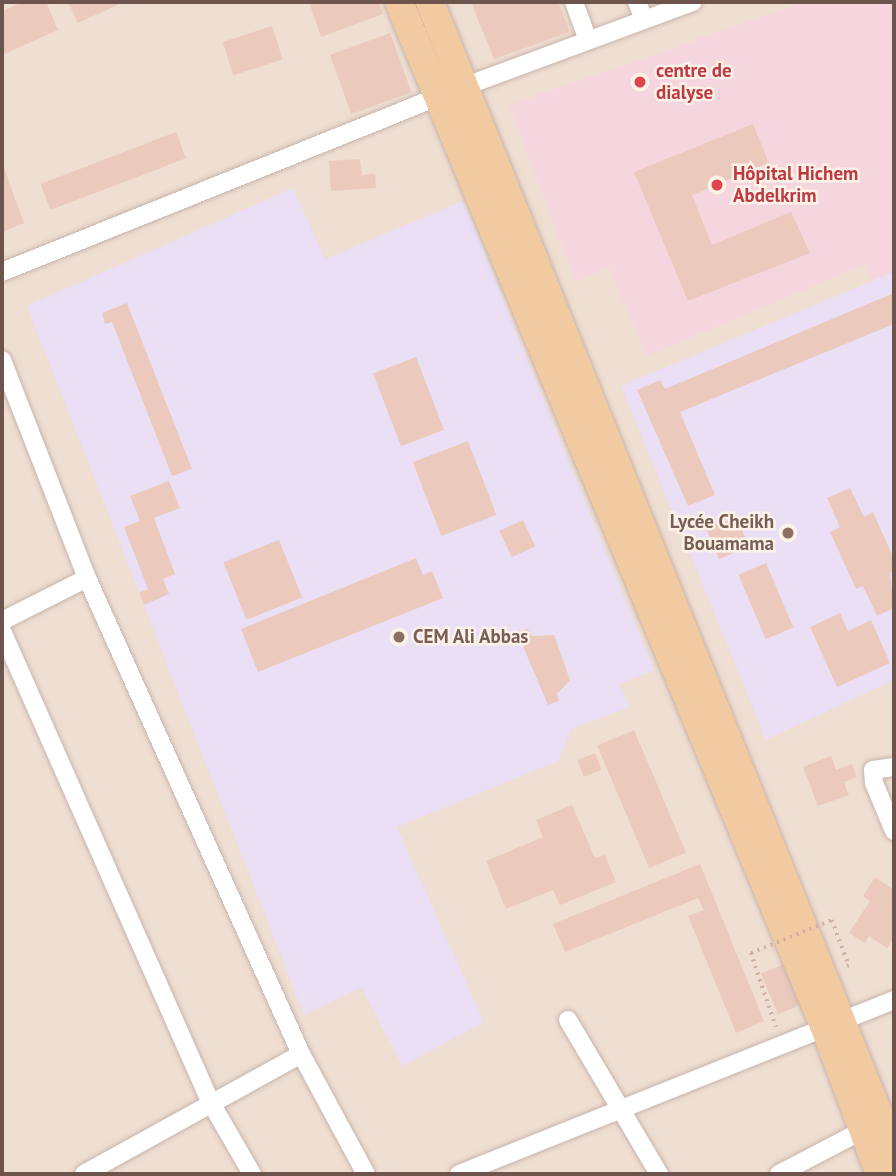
<!DOCTYPE html>
<html>
<head>
<meta charset="utf-8">
<style>
  body { margin:0 }
  #map { position:relative; width:896px; height:1176px; overflow:hidden; background:#f9ede2; font-family:"PT Sans",sans-serif }
  div>[style] { position:absolute }
  .residential>* { inset:0; background:#efded2; transform-origin:0 0 }
  .education>* { inset:0; background:#eadff5 }
  .medical>* { inset:0; background:#f6d6de }
  .building>* { inset:0; background:#ebcabd; transform-origin:0 0 }
  .path>* { height:3.5px; margin-top:-1.75px; transform-origin:0; background:repeating-linear-gradient(90deg,#cfada1 0 2px,transparent 0 7px) }
  .roads { filter:drop-shadow(0 0 2px #c8b4ab) drop-shadow(0 0 2px #c8b4ab) }
  .street>* { height:18px; margin:-9px; padding:0 9px; transform-origin:9px; border-radius:9px; background:#fff }
  .primary>* { height:28px; margin:-14px; padding:0 14px; transform-origin:14px; border-radius:14px; background:#f1caa1 }
  .path-bridge>* { height:3.5px; margin-top:-1.75px; transform-origin:0; background:repeating-linear-gradient(90deg,#cfada1 0 2px,transparent 0 7px) }
  .dots>* { width:19px; height:19px; translate:-50% -50%; box-sizing:border-box; border:4px solid #fcf2e8; border-radius:50% }
  span { translate:-50% -50%; white-space:nowrap; text-align:center; line-height:1.15; -webkit-text-stroke:5px #fcf2e8; paint-order:stroke }
  .health-label { font-size:19px; color:#be3a42; font-weight:700 }
  .left { translate:0 -50%; text-align:left }
  .education-label { font-size:19px; color:#785e54; font-weight:700 }
  .right { translate:-100% -50%; text-align:right }
  .frame { position:absolute; inset:0; border:4px solid #6d544c; pointer-events:none }
</style>
</head>
<body>
<div id="map">
  <div class="residential">
    <i style="left:2px;top:2px;width:892px;height:1172px"></i>
  </div>
  <div class="education">
    <i style="clip-path:polygon(293px 188px,325px 259px,463px 201px,654px 670px,620px 684px,630px 707px,571px 729px,558px 761px,397px 827px,484px 1022px,402px 1066px,361px 987px,304px 1015px,27px 306px)"></i>
    <i style="clip-path:polygon(894px 272px,894px 680px,766px 740px,621px 386px)"></i>
  </div>
  <div class="medical">
    <i style="clip-path:polygon(805px 2px,894px 2px,894px 272px,872px 281px,864px 265px,647px 356px,609px 268px,575px 281px,509px 105px)"></i>
  </div>
  <div class="building">
    <i style="clip-path:polygon(23px 2px,46px 2px,58px 30px,2px 55px,2px 11px)"></i>
    <i style="clip-path:polygon(68px 2px,124px 2px,78px 23px)"></i>
    <i style="clip-path:polygon(309px 2px,379px 2px,383px 14px,321px 37px)"></i>
    <i style="clip-path:polygon(471px 2px,558px 2px,570px 32px,494px 59px)"></i>
    <i style="left:272px;top:26px;width:35px;height:52px;rotate:72deg"></i>
    <i style="left:390px;top:33px;width:63px;height:64px;rotate:70deg"></i>
    <i style="clip-path:polygon(753px 124px,769px 163px,692px 195px,712px 245px,791px 212px,810px 253px,688px 301px,634px 172px)"></i>
    <i style="left:176px;top:132px;width:28px;height:145px;rotate:69deg"></i>
    <i style="clip-path:polygon(360px 159px,362px 175px,375px 174px,376px 188px,331px 191px,329px 161px)"></i>
    <i style="clip-path:polygon(2px 162px,24px 223px,2px 232px)"></i>
    <i style="clip-path:polygon(894px 293px,894px 324px,680px 412px,715px 495px,688px 506px,637px 390px,660px 380px,665px 389px)"></i>
    <i style="clip-path:polygon(127px 303px,192px 469px,172px 476px,112px 322px,105px 324px,102px 313px)"></i>
    <i style="left:416px;top:357px;width:78px;height:46px;rotate:69deg"></i>
    <i style="left:468px;top:441px;width:79px;height:59px;rotate:69deg"></i>
    <i style="clip-path:polygon(169px 481px,180px 508px,154px 518px,175px 574px,163px 579px,169px 594px,144px 605px,139px 593px,148px 589px,124px 527px,140px 521px,130px 496px)"></i>
    <i style="clip-path:polygon(850px 488px,864px 517px,873px 512px,894px 559px,894px 571px,890px 573px,894px 608px,877px 616px,863px 586px,856px 589px,830px 532px,840px 527px,827px 498px)"></i>
    <i style="clip-path:polygon(712px 515px,717px 525px,736px 517px,749px 546px,719px 559px,702px 519px)"></i>
    <i style="left:523px;top:520px;width:29px;height:26px;rotate:65deg"></i>
    <i style="left:279px;top:540px;width:62px;height:60px;rotate:68deg"></i>
    <i style="clip-path:polygon(416px 558px,423px 575px,432px 571px,443px 598px,258px 672px,241px 629px)"></i>
    <i style="left:766px;top:563px;width:70px;height:30px;rotate:67deg"></i>
    <i style="clip-path:polygon(840px 613px,848px 631px,871px 620px,890px 663px,837px 687px,810px 627px)"></i>
    <i style="clip-path:polygon(528px 629px,532px 636px,554px 635px,570px 680px,557px 694px,559px 701px,548px 705px,517px 632px)"></i>
    <i style="left:634px;top:730px;width:133px;height:40px;rotate:67deg"></i>
    <i style="left:595px;top:753px;width:18px;height:19px;rotate:68deg"></i>
    <i style="clip-path:polygon(831px 756px,836px 770px,852px 764px,857px 777px,844px 782px,849px 795px,818px 806px,803px 767px)"></i>
    <i style="clip-path:polygon(572px 805px,595px 858px,605px 855px,616px 882px,560px 905px,553px 890px,506px 909px,486px 861px,543px 837px,536px 820px)"></i>
    <i style="clip-path:polygon(700px 864px,764px 1021px,736px 1033px,688px 916px,704px 910px,698px 898px,565px 952px,553px 924px)"></i>
    <i style="clip-path:polygon(875px 877px,894px 890px,894px 938px,887px 948px,869px 936px,865px 943px,849px 933px,870px 901px,863px 896px)"></i>
    <i style="left:784px;top:964px;width:44px;height:25px;rotate:67deg"></i>
  </div>
  <div class="path">
    <i style="left:832px;top:920px;width:49px;rotate:69.7deg"></i>
    <i style="left:849px;top:966px;width:5px;rotate:158deg"></i>
    <i style="left:751px;top:953px;width:78px;rotate:71.3deg"></i>
  </div>
  <div class="roads">
    <div class="street">
      <i style="left:574px;top:2px;width:38px;rotate:70deg"></i>
      <i style="left:637px;top:2px;width:18px;rotate:68deg"></i>
      <i style="left:2px;top:272px;width:497px;rotate:-21.9deg"></i>
      <i style="left:463px;top:87px;width:245px;rotate:-20.3deg"></i>
      <i style="left:2px;top:360px;width:234px;rotate:68.7deg"></i>
      <i style="left:87px;top:578px;width:522px;rotate:65.79deg"></i>
      <i style="left:301px;top:1054px;width:136px;rotate:61.6deg"></i>
      <i style="left:2px;top:621px;width:95px;rotate:-26.8deg"></i>
      <i style="left:2px;top:631px;width:514px;rotate:66.13deg"></i>
      <i style="left:210px;top:1101px;width:84px;rotate:60.1deg"></i>
      <i style="left:894px;top:767px;width:21px;rotate:172deg"></i>
      <i style="left:873px;top:770px;width:13px;rotate:86deg"></i>
      <i style="left:874px;top:783px;width:52px;rotate:67.4deg"></i>
      <i style="left:568px;top:1020px;width:179px;rotate:59.4deg"></i>
      <i style="left:84px;top:1174px;width:248px;rotate:-28.9deg"></i>
      <i style="left:459px;top:1174px;width:469px;rotate:-21.8deg"></i>
      <i style="left:779px;top:1174px;width:95px;rotate:-27.6deg"></i>
    </div>
    <div class="primary">
      <i style="left:399px;top:2px;width:1111px;rotate:67.45deg"></i>
      <i style="left:825px;top:1028px;width:156px;rotate:69.4deg"></i>
      <i style="left:430px;top:2px;width:1240px;rotate:68.03deg"></i>
    </div>
  </div>
  <div class="path-bridge">
    <i style="left:751px;top:953px;width:87px;rotate:-22.2deg"></i>
  </div>
  <div class="dots">
    <i style="left:640px;top:82px;background:#e0444e"></i>
    <i style="left:717px;top:185px;background:#e0444e"></i>
    <i style="left:788px;top:533px;background:#8d6e63"></i>
    <i style="left:399px;top:637px;background:#8d6e63"></i>
  </div>
  <div class="health-label">
    <span class="left" style="left:656px;top:82px">centre de<br>dialyse</span>
    <span class="left" style="left:733px;top:185px">Hôpital Hichem<br>Abdelkrim</span>
  </div>
  <div class="education-label">
    <span class="right" style="left:774px;top:533px">Lycée Cheikh<br>Bouamama</span>
    <span class="left" style="left:413px;top:637px">CEM Ali Abbas</span>
  </div>
  <div class="frame"></div>
</div>
</body>
</html>
